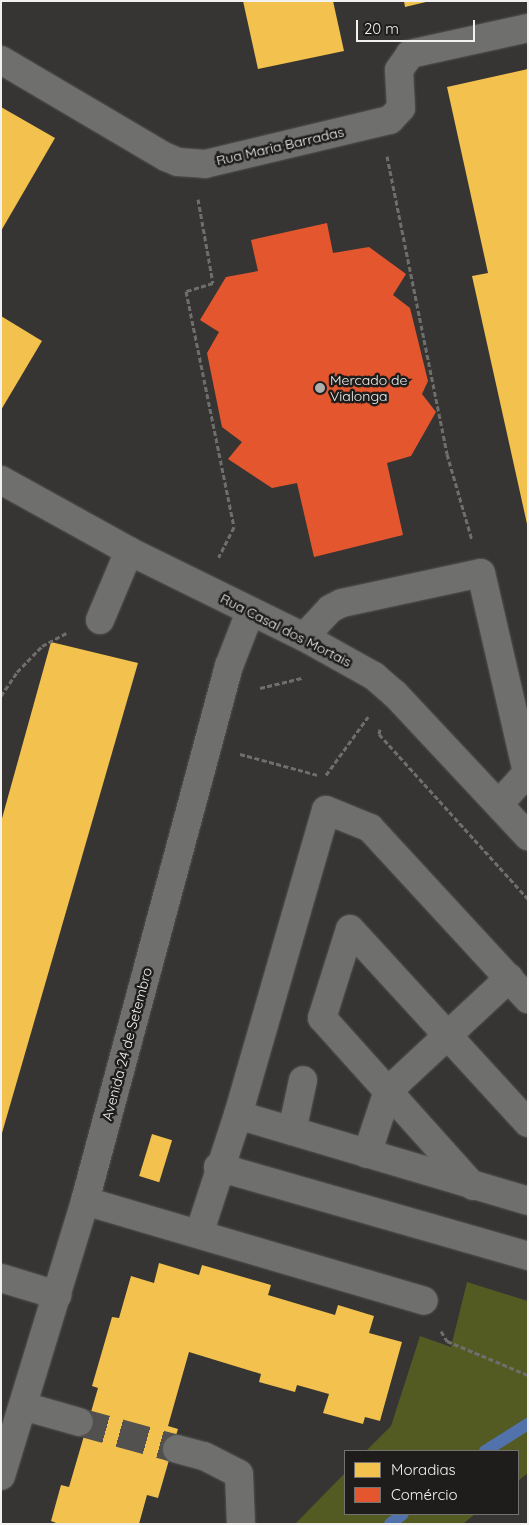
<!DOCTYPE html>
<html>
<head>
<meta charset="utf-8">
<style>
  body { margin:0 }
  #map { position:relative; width:529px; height:1525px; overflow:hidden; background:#363533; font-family:Quicksand,sans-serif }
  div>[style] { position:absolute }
  .green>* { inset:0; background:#535b22 }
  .homes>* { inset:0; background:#f2c14e; transform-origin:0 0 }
  .shops>* { inset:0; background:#e4572e }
  .stream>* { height:12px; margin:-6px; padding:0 6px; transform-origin:6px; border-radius:6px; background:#5272ac }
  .minor-tunnel>* { height:28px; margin-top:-14px; transform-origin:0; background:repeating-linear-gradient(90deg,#52514f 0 28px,transparent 0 42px) }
  .path>* { height:3px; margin-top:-1.5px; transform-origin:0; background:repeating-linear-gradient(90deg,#6e6e6d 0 5px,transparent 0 7.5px) }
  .roads { filter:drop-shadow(0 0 1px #545352) drop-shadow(0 0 1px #545352) }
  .minor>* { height:28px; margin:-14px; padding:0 14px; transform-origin:14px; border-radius:14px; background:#6f6f6e }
  .dots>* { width:14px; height:14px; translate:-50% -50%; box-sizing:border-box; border:2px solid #1e1d1c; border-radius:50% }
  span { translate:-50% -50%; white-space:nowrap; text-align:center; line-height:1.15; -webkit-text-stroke:5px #1e1d1c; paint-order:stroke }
  .street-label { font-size:14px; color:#f2f1ef }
  .poi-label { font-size:14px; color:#f2f1ef }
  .left { translate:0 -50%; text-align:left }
  .frame { position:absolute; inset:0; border:2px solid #f2f1ef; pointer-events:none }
  .legend { position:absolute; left:344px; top:1450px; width:175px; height:65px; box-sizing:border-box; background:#1e1d1c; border:1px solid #737270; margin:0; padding:6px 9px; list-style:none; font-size:15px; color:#f2f1ef }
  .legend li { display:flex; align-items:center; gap:10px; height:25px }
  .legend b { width:25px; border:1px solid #737270 }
  .scale { position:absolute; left:356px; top:20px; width:119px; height:22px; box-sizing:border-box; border:2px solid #f2f1ef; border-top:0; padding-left:6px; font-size:15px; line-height:18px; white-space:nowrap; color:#f2f1ef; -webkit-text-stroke:4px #1e1d1c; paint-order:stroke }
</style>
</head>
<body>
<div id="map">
  <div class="green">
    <i style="clip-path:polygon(467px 1282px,528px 1301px,528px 1473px,518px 1481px,518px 1451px,366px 1451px,391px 1426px,420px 1336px,451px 1347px)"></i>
    <i style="clip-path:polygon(345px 1473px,345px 1514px,475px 1514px,463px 1524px,295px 1524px)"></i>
  </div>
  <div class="homes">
    <i style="clip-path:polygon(243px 1px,333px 1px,344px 51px,258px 69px)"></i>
    <i style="clip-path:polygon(404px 1px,426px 1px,426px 2px,405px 7px)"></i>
    <i style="clip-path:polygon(528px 69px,528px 523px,527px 524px,472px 276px,488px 273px,447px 87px)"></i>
    <i style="clip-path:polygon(1px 107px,55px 138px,1px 231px)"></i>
    <i style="clip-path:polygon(1px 316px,42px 341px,1px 410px)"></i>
    <i style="clip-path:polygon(51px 642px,138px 663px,2px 1133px,1px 822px)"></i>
    <i style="left:152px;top:1134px;width:21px;height:44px;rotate:17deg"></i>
    <i style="clip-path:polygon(159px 1263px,199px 1275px,202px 1265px,271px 1285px,268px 1295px,335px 1315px,338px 1305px,374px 1316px,369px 1333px,402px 1342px,380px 1421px,365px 1417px,363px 1424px,323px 1413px,329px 1394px,297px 1385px,295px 1392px,259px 1382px,261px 1374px,189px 1352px,168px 1426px,178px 1429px,158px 1498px,147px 1495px,139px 1524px,59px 1524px,51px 1521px,61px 1485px,69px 1487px,98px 1388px,92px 1386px,112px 1317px,119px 1318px,131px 1276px,154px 1283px)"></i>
  </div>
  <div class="shops">
    <i style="clip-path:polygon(327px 223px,333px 253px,369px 247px,406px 274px,393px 295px,410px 308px,428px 381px,422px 394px,436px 412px,411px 456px,387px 463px,403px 535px,314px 557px,297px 483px,272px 488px,228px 459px,242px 442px,222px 427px,207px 353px,219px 332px,200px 320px,226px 277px,258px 271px,251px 240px)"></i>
  </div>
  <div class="stream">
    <i style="left:485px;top:1451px;width:51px;rotate:-32.1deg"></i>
    <i style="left:390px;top:1524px;width:16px;rotate:-38deg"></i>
  </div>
  <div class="minor-tunnel">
    <i style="left:79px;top:1422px;width:102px;rotate:15.4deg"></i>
  </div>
  <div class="path">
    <i style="left:387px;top:156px;width:304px;rotate:78.6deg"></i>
    <i style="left:447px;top:454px;width:90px;rotate:73.8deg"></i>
    <i style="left:198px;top:199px;width:85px;rotate:79.9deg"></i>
    <i style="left:213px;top:283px;width:28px;rotate:163deg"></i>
    <i style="left:186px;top:291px;width:241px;rotate:78.5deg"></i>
    <i style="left:234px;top:527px;width:34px;rotate:117deg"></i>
    <i style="left:260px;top:688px;width:43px;rotate:-13.4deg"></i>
    <i style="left:1px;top:696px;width:29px;rotate:-56deg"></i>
    <i style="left:17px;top:672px;width:36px;rotate:-46deg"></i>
    <i style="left:42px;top:646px;width:30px;rotate:-28deg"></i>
    <i style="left:380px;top:729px;width:5px;rotate:101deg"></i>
    <i style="left:379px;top:734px;width:222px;rotate:47.9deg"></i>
    <i style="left:240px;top:754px;width:81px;rotate:15.1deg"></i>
    <i style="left:326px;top:775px;width:72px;rotate:-54.1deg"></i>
    <i style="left:441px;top:1331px;width:12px;rotate:59deg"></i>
    <i style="left:447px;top:1341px;width:88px;rotate:22.8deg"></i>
  </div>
  <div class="roads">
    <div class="minor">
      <i style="left:1px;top:60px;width:191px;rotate:30.5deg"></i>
      <i style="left:166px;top:157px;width:13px;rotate:23deg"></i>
      <i style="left:178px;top:162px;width:27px;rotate:4deg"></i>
      <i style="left:205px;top:164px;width:190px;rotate:-13.4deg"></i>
      <i style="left:390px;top:120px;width:16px;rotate:-47deg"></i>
      <i style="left:401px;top:108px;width:38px;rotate:-93deg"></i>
      <i style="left:399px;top:70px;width:19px;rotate:-55deg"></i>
      <i style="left:410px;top:54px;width:121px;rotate:-12.4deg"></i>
      <i style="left:1px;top:480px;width:146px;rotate:29deg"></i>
      <i style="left:129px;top:551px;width:195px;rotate:26.2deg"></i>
      <i style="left:304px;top:637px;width:80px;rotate:29.1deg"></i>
      <i style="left:374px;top:676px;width:28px;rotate:41deg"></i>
      <i style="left:395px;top:694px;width:195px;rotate:46.9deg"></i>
      <i style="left:100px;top:620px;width:75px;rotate:-67.2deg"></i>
      <i style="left:304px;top:637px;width:38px;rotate:-47deg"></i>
      <i style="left:330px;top:609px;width:13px;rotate:-27deg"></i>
      <i style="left:342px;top:603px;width:142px;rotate:-12.2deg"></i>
      <i style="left:481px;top:573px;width:205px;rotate:77deg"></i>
      <i style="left:527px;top:773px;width:42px;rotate:132.1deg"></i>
      <i style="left:238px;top:1115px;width:302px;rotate:16.5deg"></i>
      <i style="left:292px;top:1131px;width:52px;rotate:-77.8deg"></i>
      <i style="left:367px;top:1154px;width:66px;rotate:-71.6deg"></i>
      <i style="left:388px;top:1091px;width:166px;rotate:-43deg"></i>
      <i style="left:218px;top:1167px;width:323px;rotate:16deg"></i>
      <i style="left:473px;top:1186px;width:226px;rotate:-131.9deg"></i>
      <i style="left:322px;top:1018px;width:93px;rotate:-72.5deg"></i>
      <i style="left:350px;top:929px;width:263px;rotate:47.5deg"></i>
      <i style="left:85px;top:1201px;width:353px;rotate:16.4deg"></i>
      <i style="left:199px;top:1234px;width:125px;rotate:-71.9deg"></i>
      <i style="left:238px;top:1115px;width:317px;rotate:-73.9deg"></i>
      <i style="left:326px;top:810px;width:48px;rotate:22.2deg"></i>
      <i style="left:370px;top:828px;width:233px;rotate:47.3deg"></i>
      <i style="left:1px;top:1278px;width:59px;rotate:16.9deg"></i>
      <i style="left:23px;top:1406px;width:58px;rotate:15.9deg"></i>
      <i style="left:177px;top:1449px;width:28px;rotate:15deg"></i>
      <i style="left:204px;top:1456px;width:39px;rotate:27deg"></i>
      <i style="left:239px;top:1474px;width:50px;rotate:87.7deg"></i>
      <i style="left:1px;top:1476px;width:288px;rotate:-73deg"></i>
      <i style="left:85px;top:1201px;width:554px;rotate:-74.94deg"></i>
      <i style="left:229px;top:666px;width:58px;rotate:-68.7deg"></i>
    </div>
  </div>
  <div class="dots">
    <i style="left:320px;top:388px;background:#b0afad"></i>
  </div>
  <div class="street-label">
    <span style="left:280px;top:146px;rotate:-13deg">Rua Maria Barradas</span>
    <span style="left:286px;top:630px;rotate:27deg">Rua Casal dos Mortais</span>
    <span style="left:127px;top:1044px;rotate:-75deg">Avenida 24 de Setembro</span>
  </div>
  <div class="poi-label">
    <span class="left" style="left:330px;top:388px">Mercado de<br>Vialonga</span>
  </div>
  <div class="frame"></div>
  <ul class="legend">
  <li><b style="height:14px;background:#f2c14e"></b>Moradias</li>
  <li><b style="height:14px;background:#e4572e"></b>Comércio</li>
  </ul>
  <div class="scale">20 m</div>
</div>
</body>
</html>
